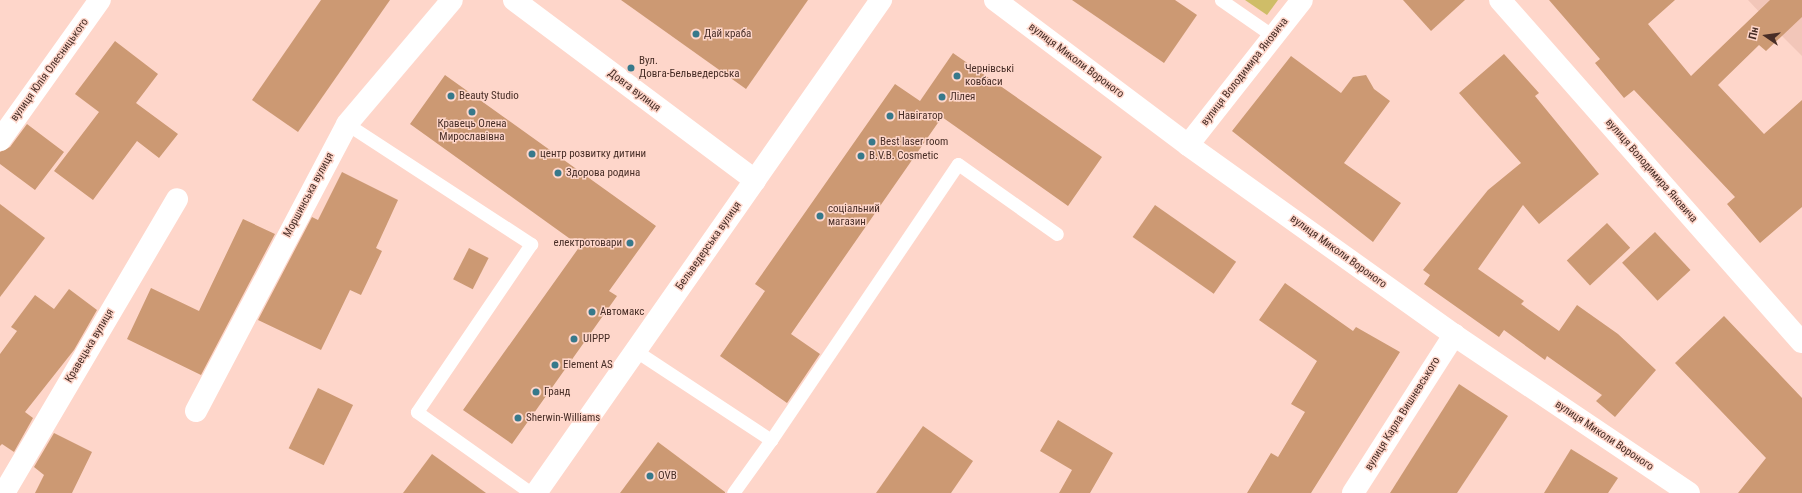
<!DOCTYPE html>
<html>
<head>
<meta charset="utf-8">
<style>
  body { margin:0 }
  #map { position:relative; width:1802px; height:493px; overflow:hidden; background:#fed6ca; font-family:"Roboto Condensed",sans-serif }
  div>[style] { position:absolute }
  .built>* { inset:0; background:#f2c6b9 }
  .green>* { inset:0; background:#cfbd68 }
  .building>* { inset:0; background:#cc9973; transform-origin:0 0 }
  .service>* { height:13px; margin:-6.5px; padding:0 6.5px; transform-origin:6.5px; border-radius:6.5px; background:#fff }
  .minor>* { height:22px; margin:-11px; padding:0 11px; transform-origin:11px; border-radius:11px; background:#fff }
  .tertiary>* { height:22px; margin:-11px; padding:0 11px; transform-origin:11px; border-radius:11px; background:#fff }
  .dots>* { width:11px; height:11px; translate:-50% -50%; box-sizing:border-box; border:2px solid #fed6ca; border-radius:50% }
  span { translate:-50% -50%; white-space:nowrap; text-align:center; line-height:1.15; -webkit-text-stroke:3px #fed6ca; paint-order:stroke }
  .poi-label { font-size:11px; color:#482e27 }
  .left { translate:0 -50%; text-align:left }
  .right { translate:-100% -50%; text-align:right }
  .street-label { font-size:11px; color:#482e27 }
  .north { position:absolute; left:1746px; top:16px; width:40px; height:40px; -webkit-text-stroke:3px #fed6ca; paint-order:stroke; rotate:283deg; font-size:11px; font-weight:700; line-height:16px; text-align:center; color:#482e27 }
  .north::after { content:''; display:block; margin:auto; width:14px; height:18px; background:#482e27; clip-path:polygon(50% 0,100% 100%,50% 72%,0 100%) }
</style>
</head>
<body>
<div id="map">
  <div class="built">
    <i style="clip-path:polygon(1748px 0,1802px 0,1802px 56px,1782px 36px)"></i>
  </div>
  <div class="green">
    <i style="clip-path:polygon(1245px 0,1278px 0,1267px 15px)"></i>
  </div>
  <div class="building">
    <i style="clip-path:polygon(321px 0,390px 0,298px 132px,252px 100px)"></i>
    <i style="clip-path:polygon(621px 0,808px 0,746px 89px)"></i>
    <i style="clip-path:polygon(1072px 0,1175px 0,1197px 15px,1164px 63px)"></i>
    <i style="clip-path:polygon(1403px 0,1465px 0,1431px 31px)"></i>
    <i style="clip-path:polygon(1549px 0,1675px 0,1648px 24px,1691px 76px,1770px 0,1802px 0,1802px 17px,1766px 51px,1759px 45px,1718px 85px,1764px 134px,1802px 100px,1802px 207px,1760px 243px,1727px 204px,1735px 197px,1634px 90px,1624px 98px,1595px 63px,1600px 59px)"></i>
    <i style="clip-path:polygon(115px 41px,158px 74px,136px 103px,178px 134px,159px 158px,137px 141px,93px 200px,54px 171px,99px 112px,75px 94px)"></i>
    <i style="clip-path:polygon(953px 53px,1102px 157px,1068px 206px,942px 117px,791px 334px,820px 354px,787px 403px,720px 356px,765px 291px,755px 284px,895px 84px,920px 101px)"></i>
    <i style="clip-path:polygon(1504px 54px,1539px 93px,1535px 96px,1599px 174px,1539px 224px,1523px 205px,1478px 269px,1524px 301px,1521px 304px,1559px 331px,1577px 305px,1618px 334px,1656px 370px,1615px 417px,1596px 401px,1602px 395px,1547px 356px,1545px 360px,1504px 330px,1499px 337px,1424px 284px,1430px 275px,1423px 270px,1488px 190px,1521px 163px,1459px 93px)"></i>
    <i style="clip-path:polygon(1291px 56px,1341px 93px,1353px 77px,1366px 75px,1374px 89px,1390px 101px,1344px 163px,1401px 203px,1373px 242px,1232px 131px)"></i>
    <i style="clip-path:polygon(445px 75px,656px 226px,609px 291px,617px 296px,512px 444px,463px 410px,580px 246px,410px 124px)"></i>
    <i style="clip-path:polygon(27px 124px,64px 152px,35px 190px,0 164px,0 152px,10px 147px)"></i>
    <i style="clip-path:polygon(342px 172px,398px 200px,376px 248px,382px 251px,361px 295px,350px 290px,321px 350px,258px 320px,312px 217px,318px 220px)"></i>
    <i style="clip-path:polygon(0 204px,45px 238px,0 297px)"></i>
    <i style="left:1155px;top:205px;width:99px;height:39px;rotate:35deg"></i>
    <i style="clip-path:polygon(243px 219px,275px 234px,201px 375px,127px 339px,151px 288px,199px 311px)"></i>
    <i style="left:1607px;top:223px;width:34px;height:55px;rotate:47deg"></i>
    <i style="left:1655px;top:232px;width:52px;height:45px;rotate:47deg"></i>
    <i style="left:469px;top:248px;width:22px;height:35px;rotate:27deg"></i>
    <i style="clip-path:polygon(1285px 283px,1353px 331px,1356px 327px,1400px 352px,1311px 493px,1247px 493px,1271px 453px,1278px 457px,1305px 412px,1291px 404px,1317px 361px,1259px 320px)"></i>
    <i style="clip-path:polygon(69px 289px,97px 310px,74px 350px,25px 412px,33px 418px,14px 452px,2px 444px,0 446px,0 354px,17px 331px,11px 327px,35px 295px,54px 309px)"></i>
    <i style="clip-path:polygon(1724px 316px,1802px 398px,1802px 493px,1738px 493px,1766px 458px,1675px 363px)"></i>
    <i style="clip-path:polygon(1459px 384px,1508px 416px,1457px 493px,1390px 493px)"></i>
    <i style="left:318px;top:388px;width:39px;height:67px;rotate:26deg"></i>
    <i style="clip-path:polygon(1058px 420px,1113px 453px,1090px 493px,1059px 493px,1072px 470px,1040px 451px)"></i>
    <i style="clip-path:polygon(923px 426px,973px 461px,951px 493px,876px 493px)"></i>
    <i style="clip-path:polygon(54px 433px,92px 452px,72px 493px,35px 493px,44px 475px,34px 467px)"></i>
    <i style="clip-path:polygon(658px 442px,725px 492px,725px 493px,620px 493px)"></i>
    <i style="clip-path:polygon(1571px 449px,1618px 478px,1608px 493px,1544px 493px)"></i>
    <i style="clip-path:polygon(432px 454px,486px 493px,403px 493px)"></i>
  </div>
  <div class="service">
    <i style="left:1221px;top:0;width:63px;rotate:34.7deg"></i>
    <i style="left:347px;top:124px;width:220px;rotate:33.1deg"></i>
    <i style="left:531px;top:244px;width:203px;rotate:124.2deg"></i>
    <i style="left:417px;top:412px;width:140px;rotate:35.4deg"></i>
    <i style="left:636px;top:351px;width:162px;rotate:33.4deg"></i>
    <i style="left:771px;top:440px;width:65px;rotate:125.6deg"></i>
    <i style="left:771px;top:440px;width:333px;rotate:-55.9deg"></i>
    <i style="left:958px;top:164px;width:121px;rotate:35.3deg"></i>
  </div>
  <div class="minor">
    <i style="left:1500px;top:0;width:456px;rotate:48.6deg"></i>
    <i style="left:0;top:140px;width:172px;rotate:-54.5deg"></i>
    <i style="left:1188px;top:145px;width:184px;rotate:-51.8deg"></i>
    <i style="left:196px;top:411px;width:324px;rotate:-62.2deg"></i>
    <i style="left:347px;top:124px;width:162px;rotate:-49.7deg"></i>
    <i style="left:4px;top:493px;width:341px;rotate:-59.5deg"></i>
    <i style="left:536px;top:493px;width:382px;rotate:-55deg"></i>
    <i style="left:1353px;top:493px;width:188px;rotate:-57.4deg"></i>
  </div>
  <div class="tertiary">
    <i style="left:514px;top:0;width:301px;rotate:36.8deg"></i>
    <i style="left:755px;top:180px;width:220px;rotate:-55deg"></i>
    <i style="left:995px;top:0;width:241px;rotate:36.9deg"></i>
    <i style="left:1188px;top:145px;width:327px;rotate:35.5deg"></i>
    <i style="left:1454px;top:335px;width:283px;rotate:33.9deg"></i>
  </div>
  <div class="dots">
    <i style="left:696px;top:34px;background:#37798b"></i>
    <i style="left:631px;top:68px;background:#37798b"></i>
    <i style="left:957px;top:76px;background:#37798b"></i>
    <i style="left:451px;top:96px;background:#37798b"></i>
    <i style="left:942px;top:97px;background:#37798b"></i>
    <i style="left:472px;top:112px;background:#37798b"></i>
    <i style="left:890px;top:116px;background:#37798b"></i>
    <i style="left:872px;top:142px;background:#37798b"></i>
    <i style="left:532px;top:154px;background:#37798b"></i>
    <i style="left:861px;top:156px;background:#37798b"></i>
    <i style="left:558px;top:173px;background:#37798b"></i>
    <i style="left:820px;top:216px;background:#37798b"></i>
    <i style="left:630px;top:243px;background:#37798b"></i>
    <i style="left:592px;top:312px;background:#37798b"></i>
    <i style="left:574px;top:339px;background:#37798b"></i>
    <i style="left:555px;top:365px;background:#37798b"></i>
    <i style="left:536px;top:392px;background:#37798b"></i>
    <i style="left:518px;top:418px;background:#37798b"></i>
    <i style="left:650px;top:476px;background:#37798b"></i>
  </div>
  <div class="poi-label">
    <span class="left" style="left:704px;top:34px">Дай краба</span>
    <span class="left" style="left:639px;top:68px">Вул.<br>Довга-Бельведерська</span>
    <span class="left" style="left:965px;top:76px">Чернівські<br>ковбаси</span>
    <span class="left" style="left:459px;top:96px">Beauty Studio</span>
    <span class="left" style="left:950px;top:97px">Лілея</span>
    <span class="left" style="left:898px;top:116px">Навігатор</span>
    <span style="left:472px;top:131px">Кравець Олена<br>Мирославівна</span>
    <span class="left" style="left:880px;top:142px">Best laser room</span>
    <span class="left" style="left:540px;top:154px">центр розвитку дитини</span>
    <span class="left" style="left:869px;top:156px">B.V.B. Cosmetic</span>
    <span class="left" style="left:566px;top:173px">Здорова родина</span>
    <span class="left" style="left:828px;top:216px">соціальний<br>магазин</span>
    <span class="right" style="left:622px;top:243px">електротовари</span>
    <span class="left" style="left:600px;top:312px">Автомакс</span>
    <span class="left" style="left:583px;top:339px">UIPPP</span>
    <span class="left" style="left:563px;top:365px">Element AS</span>
    <span class="left" style="left:544px;top:392px">Гранд</span>
    <span class="left" style="left:526px;top:418px">Sherwin-Williams</span>
    <span class="left" style="left:658px;top:476px">OVB</span>
  </div>
  <div class="street-label">
    <span style="left:1076px;top:61px;rotate:37deg">вулиця Миколи Вороного</span>
    <span style="left:50px;top:70px;rotate:-54deg">вулиця Юлія Олесницького</span>
    <span style="left:1245px;top:72px;rotate:-52deg">вулиця Володимира Яновича</span>
    <span style="left:634px;top:91px;rotate:37deg">Довга вулиця</span>
    <span style="left:1651px;top:171px;rotate:49deg">вулиця Володимира Яновича</span>
    <span style="left:309px;top:195px;rotate:-62deg">Моршинська вулиця</span>
    <span style="left:709px;top:246px;rotate:-55deg">Бельведерська вулиця</span>
    <span style="left:1338px;top:252px;rotate:36deg">вулиця Миколи Вороного</span>
    <span style="left:90px;top:346px;rotate:-59deg">Кравецька вулиця</span>
    <span style="left:1403px;top:414px;rotate:-58deg">вулиця Карла Вишневського</span>
    <span style="left:1604px;top:436px;rotate:34deg">вулиця Миколи Вороного</span>
  </div>
  <div class="north">Пн</div>
</div>
</body>
</html>
